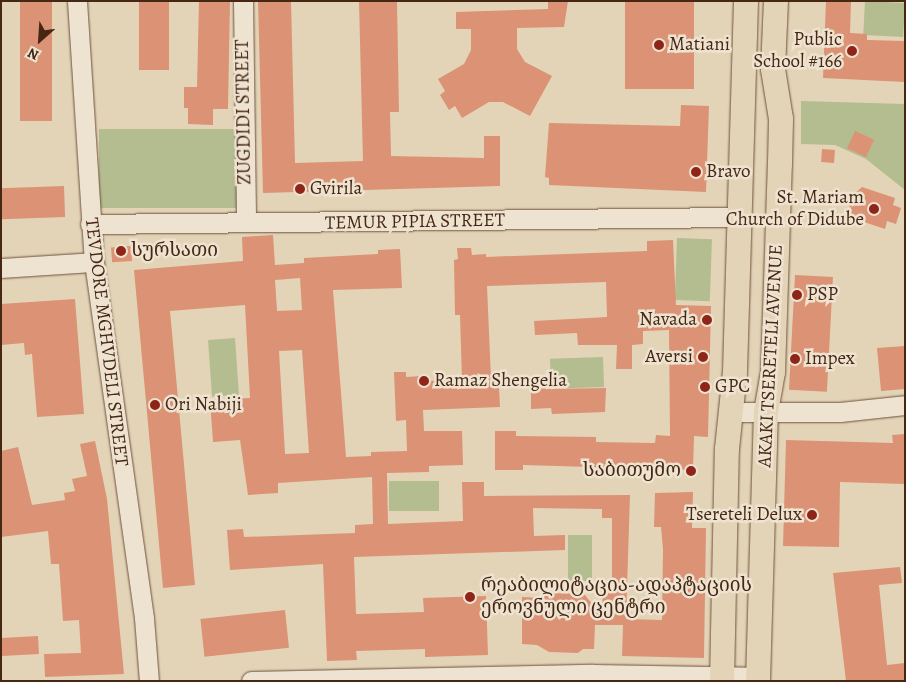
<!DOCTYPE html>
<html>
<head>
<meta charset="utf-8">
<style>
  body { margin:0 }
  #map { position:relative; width:906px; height:682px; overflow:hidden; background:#e4d4b7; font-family:Alegreya,"Noto Serif Georgian",serif }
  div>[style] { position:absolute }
  .green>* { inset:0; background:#b3bd8f; transform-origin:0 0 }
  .building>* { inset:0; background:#db9275; transform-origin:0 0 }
  .roads { filter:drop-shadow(0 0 1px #6e523d) drop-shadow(0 0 1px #6e523d) }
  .minor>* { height:19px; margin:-9.5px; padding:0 9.5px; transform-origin:9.5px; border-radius:9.5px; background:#ede3d0 }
  .major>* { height:24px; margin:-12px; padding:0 12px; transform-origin:12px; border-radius:12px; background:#e4d4b7 }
  .dots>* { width:14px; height:14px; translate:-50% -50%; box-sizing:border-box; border:2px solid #ede3d0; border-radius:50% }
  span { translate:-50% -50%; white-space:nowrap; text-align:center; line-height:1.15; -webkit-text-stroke:5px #ede3d0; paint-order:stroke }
  .poi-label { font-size:19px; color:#462714 }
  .right { translate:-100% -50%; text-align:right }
  .left { translate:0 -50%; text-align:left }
  .street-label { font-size:19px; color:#462714 }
  .frame { position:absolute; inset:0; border:2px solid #462714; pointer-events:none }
  .north { position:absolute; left:15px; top:15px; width:50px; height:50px; -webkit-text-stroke:4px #ede3d0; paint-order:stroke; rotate:206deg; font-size:14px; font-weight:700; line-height:20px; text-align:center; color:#462714 }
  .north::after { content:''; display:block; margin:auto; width:18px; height:22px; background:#462714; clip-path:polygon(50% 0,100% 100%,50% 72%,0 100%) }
</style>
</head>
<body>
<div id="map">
  <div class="green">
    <i style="left:865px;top:1px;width:40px;height:34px;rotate:3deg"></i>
    <i style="clip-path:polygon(801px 101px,905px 104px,905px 190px,866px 159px,835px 145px,801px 144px)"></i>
    <i style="left:99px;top:129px;width:138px;height:79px"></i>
    <i style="left:677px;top:238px;width:35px;height:62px;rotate:2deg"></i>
    <i style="left:235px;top:338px;width:57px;height:27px;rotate:86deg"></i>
    <i style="left:603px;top:357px;width:30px;height:53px;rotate:88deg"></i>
    <i style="left:389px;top:481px;width:50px;height:30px"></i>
    <i style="left:568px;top:535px;width:24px;height:46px"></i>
  </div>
  <div class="building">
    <i style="left:20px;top:1px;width:32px;height:120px"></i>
    <i style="left:139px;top:1px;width:30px;height:69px"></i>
    <i style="clip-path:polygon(199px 1px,230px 1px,228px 109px,213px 109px,213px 125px,188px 124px,188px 108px,184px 108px,184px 87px,197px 87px)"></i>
    <i style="clip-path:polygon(258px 1px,291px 1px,295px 163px,363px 161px,359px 1px,397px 1px,399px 112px,390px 112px,391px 156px,484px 158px,484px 136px,500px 136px,500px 186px,263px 193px)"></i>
    <i style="clip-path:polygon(548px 1px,568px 1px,564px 27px,517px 28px,517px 49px,525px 62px,552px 76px,530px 116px,503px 102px,489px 102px,462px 118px,455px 106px,449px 110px,440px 95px,445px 91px,438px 79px,464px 64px,471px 50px,471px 29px,456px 29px,456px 12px,548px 9px)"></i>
    <i style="left:625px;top:1px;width:69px;height:88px"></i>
    <i style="clip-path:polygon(826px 1px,851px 1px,850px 33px,867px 34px,867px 40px,905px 41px,905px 82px,823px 78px)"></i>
    <i style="clip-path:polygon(681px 105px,709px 106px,706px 192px,549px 185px,549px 178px,545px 177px,549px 123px,680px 126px)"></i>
    <i style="left:855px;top:131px;width:21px;height:19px;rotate:25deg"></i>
    <i style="left:822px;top:149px;width:13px;height:13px;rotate:4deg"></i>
    <i style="left:64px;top:186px;width:31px;height:63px;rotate:88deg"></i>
    <i style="clip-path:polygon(862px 187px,895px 198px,893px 205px,901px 208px,896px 224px,887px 221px,885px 229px,852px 218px,848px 200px)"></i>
    <i style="clip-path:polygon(evenodd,273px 235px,275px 265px,304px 263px,304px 258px,378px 254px,378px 250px,400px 249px,402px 288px,333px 290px,346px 457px,371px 456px,371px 452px,407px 451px,406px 420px,396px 421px,394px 372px,406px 372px,406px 377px,422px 376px,422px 381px,462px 380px,460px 315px,455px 315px,454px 260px,458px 259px,457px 248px,471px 248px,472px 255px,486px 254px,486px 257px,647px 251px,647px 241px,673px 240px,676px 305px,711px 306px,708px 437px,694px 436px,693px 470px,523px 465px,523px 470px,495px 470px,495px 431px,516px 431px,516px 436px,596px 437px,596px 442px,655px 443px,656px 435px,670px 436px,669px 330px,643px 331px,643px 344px,632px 345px,632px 369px,616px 369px,617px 345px,578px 345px,577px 333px,535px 335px,534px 321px,607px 317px,606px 282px,487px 286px,491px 379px,494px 379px,494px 387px,499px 387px,500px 407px,423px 410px,424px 431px,462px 431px,463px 465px,429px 466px,429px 472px,387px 473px,388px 524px,463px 521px,462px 482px,484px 482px,484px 496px,630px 495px,626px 619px,662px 620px,663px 549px,661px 527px,654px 527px,655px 493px,693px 492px,692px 528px,706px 528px,704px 658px,622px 656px,623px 625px,595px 625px,594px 649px,583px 649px,578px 653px,549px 652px,537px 645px,522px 644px,522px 597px,541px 598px,547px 593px,584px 594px,602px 616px,603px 584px,612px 584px,612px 518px,602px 518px,602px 509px,533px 508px,534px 536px,565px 535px,565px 550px,354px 557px,356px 614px,424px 612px,423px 598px,486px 596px,488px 655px,425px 657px,425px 649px,356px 651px,357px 660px,327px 661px,323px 564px,230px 570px,227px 530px,243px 529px,244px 537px,355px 533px,355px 525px,373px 524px,372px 477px,278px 483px,278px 493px,248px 495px,240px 440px,213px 442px,210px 400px,250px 398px,245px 305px,170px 311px,195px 585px,163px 588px,134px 270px,243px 261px,242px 237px,273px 235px,300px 278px,302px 310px,277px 311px,275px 280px,300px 278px,273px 235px,302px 350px,309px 453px,285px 454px,279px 351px,302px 350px)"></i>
    <i style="left:131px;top:246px;width:15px;height:20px;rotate:86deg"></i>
    <i style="left:795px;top:275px;width:38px;height:115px;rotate:3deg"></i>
    <i style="clip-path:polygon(75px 299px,84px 414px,37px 417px,32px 354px,25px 355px,24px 343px,1px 345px,1px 304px)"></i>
    <i style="clip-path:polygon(905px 346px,905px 389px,881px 391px,877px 348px)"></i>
    <i style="clip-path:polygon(531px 379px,550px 379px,550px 389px,606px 388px,605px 412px,552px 414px,551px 408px,531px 409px)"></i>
    <i style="clip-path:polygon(905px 434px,905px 484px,840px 482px,839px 547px,783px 546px,786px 440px,893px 443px,892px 435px)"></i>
    <i style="clip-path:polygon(95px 441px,107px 499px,124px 674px,45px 677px,44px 654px,81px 653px,79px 620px,63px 621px,59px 564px,51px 564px,48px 531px,1px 537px,1px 451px,18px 447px,32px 505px,65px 500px,64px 493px,75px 491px,72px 479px,87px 476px,80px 444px)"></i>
    <i style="clip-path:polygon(900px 567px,902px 583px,879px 585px,887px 665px,905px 663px,905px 681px,846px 681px,833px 573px)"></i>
    <i style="left:285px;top:610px;width:38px;height:85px;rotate:84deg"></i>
    <i style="left:38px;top:636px;width:18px;height:37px;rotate:87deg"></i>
  </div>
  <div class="roads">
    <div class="minor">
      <i style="left:77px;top:1px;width:262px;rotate:86.3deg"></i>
      <i style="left:94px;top:262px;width:359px;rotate:82deg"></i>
      <i style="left:144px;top:618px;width:63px;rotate:85.5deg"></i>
      <i style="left:243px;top:1px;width:221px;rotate:89.2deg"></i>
      <i style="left:90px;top:224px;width:650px;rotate:-0.62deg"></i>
      <i style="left:1px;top:268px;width:93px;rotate:-3.7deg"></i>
      <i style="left:733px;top:412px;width:107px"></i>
      <i style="left:840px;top:412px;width:65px;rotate:-6.1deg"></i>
      <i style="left:251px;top:681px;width:342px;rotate:-1.2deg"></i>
      <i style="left:593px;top:674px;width:165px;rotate:1deg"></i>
    </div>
    <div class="major">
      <i style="left:722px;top:681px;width:232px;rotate:-88.8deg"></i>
      <i style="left:727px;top:449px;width:77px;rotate:-84.1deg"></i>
      <i style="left:735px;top:372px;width:371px;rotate:-88.3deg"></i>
      <i style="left:758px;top:681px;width:269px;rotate:-88.3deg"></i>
      <i style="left:766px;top:412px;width:41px;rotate:-80.1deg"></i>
      <i style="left:773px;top:372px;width:208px;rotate:-88.1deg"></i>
      <i style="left:780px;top:164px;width:45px;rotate:-88.7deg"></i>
      <i style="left:781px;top:119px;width:51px;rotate:-99.1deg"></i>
      <i style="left:773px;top:69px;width:68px;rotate:-87.5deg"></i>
    </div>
  </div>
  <div class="dots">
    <i style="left:659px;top:45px;background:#8f2418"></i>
    <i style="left:852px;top:51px;background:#8f2418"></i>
    <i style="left:696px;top:172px;background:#8f2418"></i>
    <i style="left:300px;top:189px;background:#8f2418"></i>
    <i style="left:874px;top:209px;background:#8f2418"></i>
    <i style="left:121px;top:251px;background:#8f2418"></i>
    <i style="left:797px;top:295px;background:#8f2418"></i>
    <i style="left:707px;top:320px;background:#8f2418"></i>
    <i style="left:703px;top:357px;background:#8f2418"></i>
    <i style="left:795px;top:359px;background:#8f2418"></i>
    <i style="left:424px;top:381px;background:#8f2418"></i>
    <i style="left:705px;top:387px;background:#8f2418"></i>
    <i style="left:155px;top:405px;background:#8f2418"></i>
    <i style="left:691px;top:471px;background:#8f2418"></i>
    <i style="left:812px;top:515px;background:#8f2418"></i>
    <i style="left:470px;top:597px;background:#8f2418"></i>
  </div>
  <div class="poi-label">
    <span class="right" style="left:842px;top:51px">Public<br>School #166</span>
    <span class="left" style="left:669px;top:45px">Matiani</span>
    <span class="left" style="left:706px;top:172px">Bravo</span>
    <span class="left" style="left:310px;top:189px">Gvirila</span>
    <span class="right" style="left:864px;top:209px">St. Mariam<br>Church of Didube</span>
    <span class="left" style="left:131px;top:251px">სურსათი</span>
    <span class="left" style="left:807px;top:295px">PSP</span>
    <span class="right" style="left:697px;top:320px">Navada</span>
    <span class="right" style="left:693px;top:357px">Aversi</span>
    <span class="left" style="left:805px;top:359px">Impex</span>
    <span class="left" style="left:434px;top:381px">Ramaz Shengelia</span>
    <span class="left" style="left:715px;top:387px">GPC</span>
    <span class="left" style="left:165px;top:405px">Ori Nabiji</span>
    <span class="right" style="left:681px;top:471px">საბითუმო</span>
    <span class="right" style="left:802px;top:515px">Tsereteli Delux</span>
    <span class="left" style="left:481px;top:597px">რეაბილიტაცია-ადაპტაციის<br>ეროვნული ცენტრი</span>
  </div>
  <div class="street-label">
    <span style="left:244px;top:112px;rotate:-91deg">ZUGDIDI STREET</span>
    <span style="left:415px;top:222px;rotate:-1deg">TEMUR PIPIA STREET</span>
    <span style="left:106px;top:342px;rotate:83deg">TEVDORE MGHVDELI STREET</span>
    <span style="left:771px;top:356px;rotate:-87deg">AKAKI TSERETELI AVENUE</span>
  </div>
  <div class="frame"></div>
  <div class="north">N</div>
</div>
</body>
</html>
